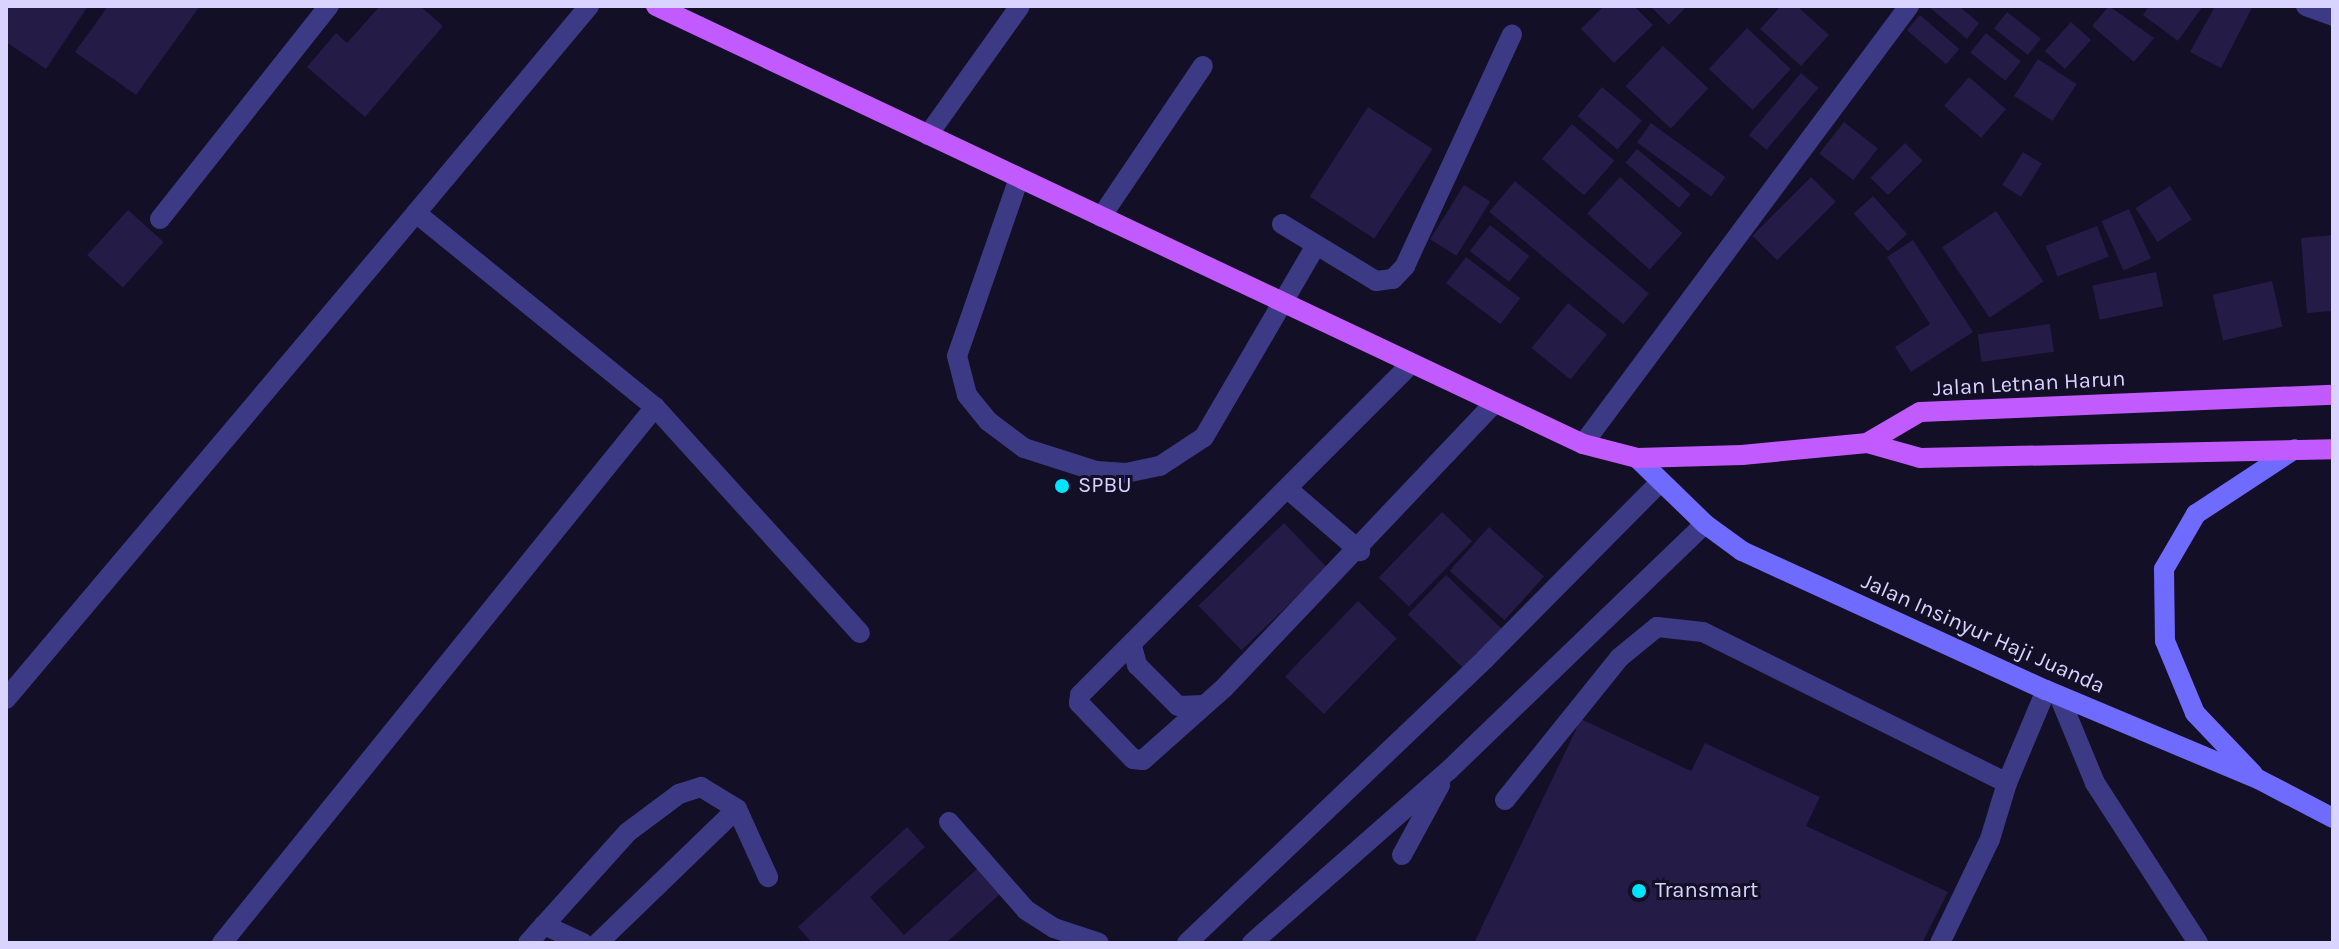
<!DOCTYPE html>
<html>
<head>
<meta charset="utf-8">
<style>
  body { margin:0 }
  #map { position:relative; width:2339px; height:949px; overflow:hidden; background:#130f26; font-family:Karla,sans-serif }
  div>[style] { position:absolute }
  .building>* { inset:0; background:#241b47; transform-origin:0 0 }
  .service>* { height:20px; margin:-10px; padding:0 10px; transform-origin:10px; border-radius:10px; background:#3d3a85 }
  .minor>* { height:20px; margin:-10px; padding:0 10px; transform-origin:10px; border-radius:10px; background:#3d3a85 }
  .tertiary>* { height:20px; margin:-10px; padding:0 10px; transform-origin:10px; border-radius:10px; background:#3d3a85 }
  .secondary>* { height:20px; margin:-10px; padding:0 10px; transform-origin:10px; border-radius:10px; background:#6f6bff }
  .primary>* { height:20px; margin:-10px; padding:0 10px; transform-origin:10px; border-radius:10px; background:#c25bff }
  .dots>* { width:22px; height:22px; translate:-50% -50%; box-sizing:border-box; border:4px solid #130f26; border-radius:50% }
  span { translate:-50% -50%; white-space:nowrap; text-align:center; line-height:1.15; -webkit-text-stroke:6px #130f26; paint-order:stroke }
  .street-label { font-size:22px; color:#d9d4ff }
  .poi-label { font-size:22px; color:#d9d4ff }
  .left { translate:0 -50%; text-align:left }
  .frame { position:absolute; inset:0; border:8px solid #d9d4ff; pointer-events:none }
</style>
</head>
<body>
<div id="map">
  <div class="building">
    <i style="clip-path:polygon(6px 6px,88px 6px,46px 69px,6px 42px)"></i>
    <i style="clip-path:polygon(108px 6px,200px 6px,136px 95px,75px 52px)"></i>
    <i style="clip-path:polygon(380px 6px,420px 6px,443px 26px,365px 117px,307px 67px,336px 33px,347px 43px)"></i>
    <i style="clip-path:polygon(1604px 6px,1634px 6px,1653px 25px,1614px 63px,1581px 29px)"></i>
    <i style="clip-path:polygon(1650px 6px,1687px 6px,1669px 25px)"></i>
    <i style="clip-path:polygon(1781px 6px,1797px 6px,1829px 35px,1801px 66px,1760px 29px)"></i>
    <i style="clip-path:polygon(1928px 6px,1959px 6px,1979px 23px,1967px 39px)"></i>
    <i style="clip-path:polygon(2109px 6px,2154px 38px,2134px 62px,2092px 26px)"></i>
    <i style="clip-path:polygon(2149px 6px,2203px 6px,2178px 41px,2143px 15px)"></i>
    <i style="clip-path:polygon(2215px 6px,2253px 6px,2221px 68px,2190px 52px)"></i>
    <i style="left:2007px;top:12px;width:43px;height:21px;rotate:38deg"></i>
    <i style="left:1920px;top:15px;width:52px;height:20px;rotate:41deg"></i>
    <i style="left:2071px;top:22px;width:27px;height:39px;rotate:42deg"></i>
    <i style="left:1747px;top:28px;width:60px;height:56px;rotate:43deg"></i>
    <i style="left:1986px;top:33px;width:45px;height:25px;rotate:39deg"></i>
    <i style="left:1663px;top:46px;width:62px;height:55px;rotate:43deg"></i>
    <i style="left:2038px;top:59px;width:46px;height:44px;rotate:33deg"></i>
    <i style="left:1801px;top:73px;width:23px;height:81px;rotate:40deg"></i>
    <i style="left:1969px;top:77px;width:49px;height:38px;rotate:41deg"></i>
    <i style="left:1602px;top:87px;width:52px;height:38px;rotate:40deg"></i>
    <i style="left:1368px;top:107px;width:77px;height:107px;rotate:33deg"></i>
    <i style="left:1844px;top:122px;width:43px;height:40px;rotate:38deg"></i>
    <i style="left:1651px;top:123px;width:92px;height:24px;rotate:36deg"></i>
    <i style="left:1572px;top:124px;width:56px;height:46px;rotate:41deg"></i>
    <i style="left:1905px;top:143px;width:25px;height:49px;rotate:45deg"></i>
    <i style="left:1637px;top:149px;width:70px;height:18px;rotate:40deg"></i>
    <i style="left:2023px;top:152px;width:22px;height:39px;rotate:32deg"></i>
    <i style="left:1620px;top:177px;width:84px;height:49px;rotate:42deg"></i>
    <i style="left:1811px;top:177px;width:35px;height:83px;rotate:45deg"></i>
    <i style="left:1515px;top:181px;width:175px;height:40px;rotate:40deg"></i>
    <i style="left:1464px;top:185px;width:31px;height:64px;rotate:32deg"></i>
    <i style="left:2170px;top:186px;width:40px;height:41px;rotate:57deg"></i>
    <i style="left:1873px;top:196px;width:51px;height:26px;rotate:48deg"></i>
    <i style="left:2129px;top:209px;width:54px;height:30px;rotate:66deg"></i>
    <i style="left:128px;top:210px;width:48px;height:61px;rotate:42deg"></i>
    <i style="left:1996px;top:211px;width:85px;height:65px;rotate:56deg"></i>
    <i style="left:1490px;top:225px;width:50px;height:33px;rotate:38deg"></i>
    <i style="left:2097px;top:226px;width:33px;height:55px;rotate:69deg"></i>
    <i style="clip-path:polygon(2333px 235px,2333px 311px,2307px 313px,2301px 238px)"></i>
    <i style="clip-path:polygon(1913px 240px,1973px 332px,1911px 372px,1895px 347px,1930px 324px,1887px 257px)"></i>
    <i style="left:1466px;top:257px;width:68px;height:33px;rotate:37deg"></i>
    <i style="left:2156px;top:272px;width:35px;height:65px;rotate:78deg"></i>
    <i style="left:2272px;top:281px;width:47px;height:61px;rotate:77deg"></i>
    <i style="left:1568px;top:303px;width:50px;height:58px;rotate:39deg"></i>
    <i style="left:2050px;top:324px;width:28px;height:73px;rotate:82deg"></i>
    <i style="left:1442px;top:512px;width:42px;height:91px;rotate:44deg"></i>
    <i style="left:1284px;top:523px;width:62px;height:119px;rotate:46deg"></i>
    <i style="left:1489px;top:527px;width:74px;height:59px;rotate:42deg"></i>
    <i style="left:1446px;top:575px;width:83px;height:55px;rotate:44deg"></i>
    <i style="left:1358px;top:601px;width:54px;height:105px;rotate:44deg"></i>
    <i style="clip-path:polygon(1581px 719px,1691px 771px,1705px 743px,1820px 797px,1806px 826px,1948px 892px,1922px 943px,1474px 943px)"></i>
    <i style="clip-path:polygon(907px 827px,925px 847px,870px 897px,904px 935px,978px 868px,1001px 893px,946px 943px,812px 943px,798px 927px)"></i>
  </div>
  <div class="service">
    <i style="left:928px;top:135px;width:158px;rotate:-54.5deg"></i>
    <i style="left:1019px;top:178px;width:188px;rotate:109.2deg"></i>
    <i style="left:957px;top:356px;width:40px;rotate:75.6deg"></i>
    <i style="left:967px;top:395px;width:33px;rotate:51deg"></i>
    <i style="left:988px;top:421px;width:45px;rotate:36.9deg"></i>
    <i style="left:1024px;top:448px;width:76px;rotate:17.7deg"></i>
    <i style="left:1096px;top:471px;width:30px;rotate:4deg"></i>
    <i style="left:1126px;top:473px;width:35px;rotate:-12deg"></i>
    <i style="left:1160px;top:466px;width:53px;rotate:-33.4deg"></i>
    <i style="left:1204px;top:437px;width:220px;rotate:-59.7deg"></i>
    <i style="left:1101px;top:217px;width:182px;rotate:-56deg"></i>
    <i style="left:160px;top:219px;width:272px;rotate:-51.6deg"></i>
    <i style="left:1282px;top:224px;width:110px;rotate:31.2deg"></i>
    <i style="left:1376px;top:281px;width:17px;rotate:-7deg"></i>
    <i style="left:1393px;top:279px;width:18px;rotate:-47deg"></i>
    <i style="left:1405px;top:266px;width:255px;rotate:-65.2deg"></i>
    <i style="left:1411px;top:364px;width:468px;rotate:135deg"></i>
    <i style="left:1080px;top:695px;width:8px;rotate:97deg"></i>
    <i style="left:1079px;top:703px;width:78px;rotate:46deg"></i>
    <i style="left:1133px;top:759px;width:10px;rotate:6deg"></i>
    <i style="left:1143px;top:760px;width:108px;rotate:-41.6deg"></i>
    <i style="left:1224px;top:688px;width:393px;rotate:-46.5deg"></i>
    <i style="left:1289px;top:490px;width:94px;rotate:40.7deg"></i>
    <i style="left:1132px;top:646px;width:20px;rotate:75deg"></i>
    <i style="left:1137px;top:665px;width:58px;rotate:45deg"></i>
    <i style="left:1178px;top:706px;width:26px;rotate:-2deg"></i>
    <i style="left:1505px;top:800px;width:182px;rotate:-51.2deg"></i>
    <i style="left:1619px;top:658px;width:49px;rotate:-39.2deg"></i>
    <i style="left:1657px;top:627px;width:46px;rotate:6.2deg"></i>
    <i style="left:1703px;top:632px;width:339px;rotate:26.4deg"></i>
    <i style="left:949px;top:822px;width:117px;rotate:48.8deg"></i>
    <i style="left:1026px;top:910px;width:33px;rotate:33deg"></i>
    <i style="left:1054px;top:928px;width:47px;rotate:18.4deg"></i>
    <i style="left:1402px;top:855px;width:80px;rotate:-61.5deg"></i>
    <i style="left:1187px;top:943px;width:412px;rotate:-43.6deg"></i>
    <i style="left:1485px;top:659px;width:249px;rotate:-45.3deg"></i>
    <i style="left:1252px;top:943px;width:261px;rotate:-41.3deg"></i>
    <i style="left:1448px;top:771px;width:356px;rotate:-43.9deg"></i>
    <i style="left:1940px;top:943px;width:115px;rotate:-64.3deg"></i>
    <i style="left:1990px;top:839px;width:59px;rotate:-73.1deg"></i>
    <i style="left:2007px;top:783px;width:101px;rotate:-67.2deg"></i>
  </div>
  <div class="minor">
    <i style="left:2306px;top:6px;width:29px;rotate:20deg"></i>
    <i style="left:416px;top:213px;width:270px;rotate:-50.1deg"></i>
    <i style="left:2059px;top:696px;width:94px;rotate:67.5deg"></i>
    <i style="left:2095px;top:783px;width:190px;rotate:57.2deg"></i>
    <i style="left:6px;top:699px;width:636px;rotate:-49.85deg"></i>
    <i style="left:416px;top:213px;width:308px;rotate:39.1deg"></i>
    <i style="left:655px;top:407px;width:305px;rotate:47.8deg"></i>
    <i style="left:544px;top:925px;width:43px;rotate:24.8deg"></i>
    <i style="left:222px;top:943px;width:689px;rotate:-51.07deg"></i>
    <i style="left:528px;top:943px;width:149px;rotate:-48deg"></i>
    <i style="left:628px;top:832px;width:64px;rotate:-36.7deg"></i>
    <i style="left:679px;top:794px;width:23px;rotate:-18deg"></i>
    <i style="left:701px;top:787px;width:42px;rotate:31.4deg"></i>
    <i style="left:737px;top:809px;width:75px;rotate:65.5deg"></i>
    <i style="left:598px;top:943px;width:193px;rotate:-44deg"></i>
  </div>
  <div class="tertiary">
    <i style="left:1583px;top:444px;width:546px;rotate:-53.34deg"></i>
  </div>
  <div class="secondary">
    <i style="left:1637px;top:458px;width:95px;rotate:44.1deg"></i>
    <i style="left:1705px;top:524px;width:46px;rotate:36.1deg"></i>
    <i style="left:1742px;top:551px;width:334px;rotate:24.6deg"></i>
    <i style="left:2046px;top:690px;width:230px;rotate:22.8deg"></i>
    <i style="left:2258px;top:779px;width:85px;rotate:27.5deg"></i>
    <i style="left:2253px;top:774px;width:84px;rotate:-133.6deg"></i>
    <i style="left:2195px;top:713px;width:78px;rotate:-112.6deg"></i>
    <i style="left:2165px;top:641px;width:72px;rotate:-90.8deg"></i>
    <i style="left:2164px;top:569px;width:64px;rotate:-59.8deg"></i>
    <i style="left:2196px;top:514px;width:118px;rotate:-33.3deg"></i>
  </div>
  <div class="primary">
    <i style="left:656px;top:6px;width:1025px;rotate:25.29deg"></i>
    <i style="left:1583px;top:444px;width:56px;rotate:14.5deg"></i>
    <i style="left:1637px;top:458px;width:105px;rotate:-1.6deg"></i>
    <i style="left:1742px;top:455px;width:126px;rotate:-5.5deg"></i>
    <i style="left:1867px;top:443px;width:55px;rotate:15.8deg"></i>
    <i style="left:1920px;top:458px;width:413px;rotate:-1.2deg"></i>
    <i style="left:1867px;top:443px;width:61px;rotate:-30.3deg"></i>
    <i style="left:1920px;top:412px;width:413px;rotate:-2.4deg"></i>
  </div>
  <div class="dots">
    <i style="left:1062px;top:486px;background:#00e5ff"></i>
    <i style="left:1639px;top:891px;background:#00e5ff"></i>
  </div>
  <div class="street-label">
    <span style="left:2029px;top:384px;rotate:-3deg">Jalan Letnan Harun</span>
    <span style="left:1983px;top:634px;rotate:24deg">Jalan Insinyur Haji Juanda</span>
  </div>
  <div class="poi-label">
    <span class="left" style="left:1078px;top:486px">SPBU</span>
    <span class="left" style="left:1655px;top:891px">Transmart</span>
  </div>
  <div class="frame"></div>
</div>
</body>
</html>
